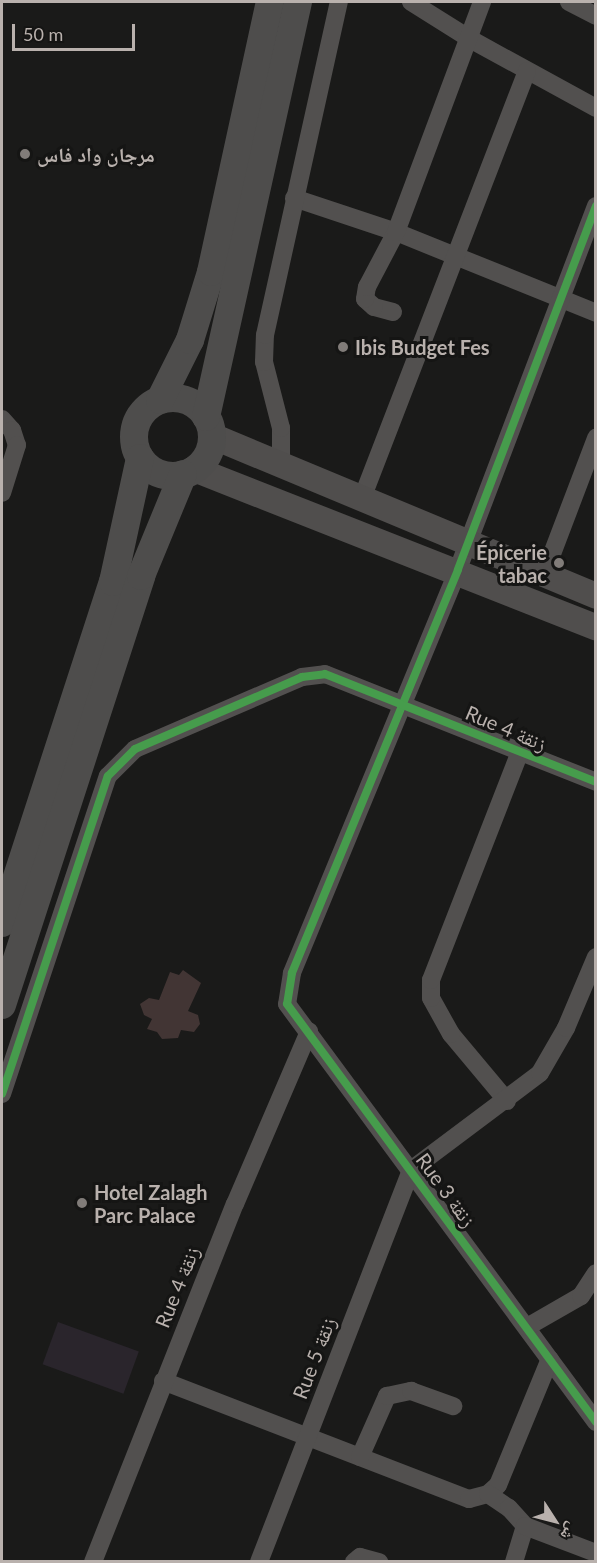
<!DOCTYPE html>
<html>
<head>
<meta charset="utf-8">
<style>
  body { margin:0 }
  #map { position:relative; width:597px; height:1563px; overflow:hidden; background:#1a1a19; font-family:Lato,"Noto Naskh Arabic",sans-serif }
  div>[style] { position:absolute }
  .green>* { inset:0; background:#2a252c; transform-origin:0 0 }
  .water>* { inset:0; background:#423534 }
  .street>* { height:18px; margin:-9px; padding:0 9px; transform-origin:9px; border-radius:9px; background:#52504f }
  .secondary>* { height:26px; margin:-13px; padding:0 13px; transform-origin:13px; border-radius:13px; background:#504e4d }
  .primary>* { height:28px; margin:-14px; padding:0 14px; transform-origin:14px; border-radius:14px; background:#4e4d4c }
  .primary>.ring { margin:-14px; padding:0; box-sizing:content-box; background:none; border:28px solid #4e4d4c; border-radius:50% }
  .cycleway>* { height:8px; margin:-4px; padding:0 4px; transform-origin:4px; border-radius:4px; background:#469c4c }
  .dots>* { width:16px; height:16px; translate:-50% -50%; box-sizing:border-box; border:3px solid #151514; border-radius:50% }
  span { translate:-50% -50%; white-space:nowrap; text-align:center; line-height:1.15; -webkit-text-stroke:6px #151514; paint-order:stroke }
  .poi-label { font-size:20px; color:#b9b1ad; font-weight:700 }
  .left { translate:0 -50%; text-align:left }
  .right { translate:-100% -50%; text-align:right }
  .street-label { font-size:20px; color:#b9b1ad }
  .frame { position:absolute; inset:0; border:3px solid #b9b1ad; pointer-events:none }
  .north { position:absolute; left:525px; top:1491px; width:60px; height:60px; -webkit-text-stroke:4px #151514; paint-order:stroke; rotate:126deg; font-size:16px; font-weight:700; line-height:24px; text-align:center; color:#b9b1ad }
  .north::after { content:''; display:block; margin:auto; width:21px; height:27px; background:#b9b1ad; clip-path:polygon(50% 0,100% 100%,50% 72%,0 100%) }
  .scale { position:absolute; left:12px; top:24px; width:123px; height:27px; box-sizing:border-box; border:3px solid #b9b1ad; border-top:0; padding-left:8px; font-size:18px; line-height:21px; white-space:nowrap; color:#b9b1ad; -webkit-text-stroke:4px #151514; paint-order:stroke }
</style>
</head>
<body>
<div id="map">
  <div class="green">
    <i style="left:58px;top:1322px;width:86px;height:45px;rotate:20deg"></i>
  </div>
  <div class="water">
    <i style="clip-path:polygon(183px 970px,201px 983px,188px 1011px,198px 1015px,200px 1024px,194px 1032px,181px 1030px,178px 1038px,162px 1039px,157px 1032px,147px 1029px,152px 1019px,144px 1015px,140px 1004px,149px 998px,159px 1000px,170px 972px,179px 975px)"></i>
  </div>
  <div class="street">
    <i style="left:411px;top:2px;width:70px;rotate:32.1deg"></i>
    <i style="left:470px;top:39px;width:144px;rotate:28.7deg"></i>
    <i style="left:569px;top:2px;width:30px;rotate:27deg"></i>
    <i style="left:294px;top:198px;width:108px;rotate:18.4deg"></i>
    <i style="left:396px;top:232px;width:216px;rotate:22deg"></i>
    <i style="left:596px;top:206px;width:389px;rotate:110.8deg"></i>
    <i style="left:458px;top:570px;width:436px;rotate:112.4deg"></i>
    <i style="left:292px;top:973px;width:31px;rotate:99deg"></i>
    <i style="left:287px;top:1004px;width:520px;rotate:53.53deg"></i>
    <i style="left:393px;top:312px;width:20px;rotate:-165deg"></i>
    <i style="left:374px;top:307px;width:12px;rotate:-138deg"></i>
    <i style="left:365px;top:299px;width:12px;rotate:-81deg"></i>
    <i style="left:367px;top:287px;width:62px;rotate:-62.2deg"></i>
    <i style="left:396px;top:232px;width:246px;rotate:-69.5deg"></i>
    <i style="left:2px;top:419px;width:15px;rotate:48deg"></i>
    <i style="left:12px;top:430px;width:16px;rotate:72deg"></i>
    <i style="left:17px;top:445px;width:50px;rotate:107.4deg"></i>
    <i style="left:281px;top:467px;width:39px;rotate:-90deg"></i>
    <i style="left:281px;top:428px;width:68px;rotate:-104.4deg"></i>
    <i style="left:264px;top:362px;width:27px;rotate:-88deg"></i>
    <i style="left:265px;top:335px;width:341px;rotate:-77.5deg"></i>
    <i style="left:361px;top:501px;width:461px;rotate:-68.9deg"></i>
    <i style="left:544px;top:575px;width:147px;rotate:-69.2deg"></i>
    <i style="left:2px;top:1094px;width:335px;rotate:-71.6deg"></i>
    <i style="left:108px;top:776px;width:38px;rotate:-45deg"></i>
    <i style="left:135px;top:749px;width:182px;rotate:-23.3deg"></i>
    <i style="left:302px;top:677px;width:23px;rotate:-7deg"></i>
    <i style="left:325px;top:674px;width:292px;rotate:21.7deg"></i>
    <i style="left:507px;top:1101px;width:87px;rotate:-129.9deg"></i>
    <i style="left:451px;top:1034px;width:41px;rotate:-119.1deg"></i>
    <i style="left:431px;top:998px;width:18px;rotate:-90deg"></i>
    <i style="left:431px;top:980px;width:245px;rotate:-68.7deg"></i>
    <i style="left:527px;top:1327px;width:62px;rotate:-29.9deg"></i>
    <i style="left:581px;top:1296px;width:27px;rotate:-57deg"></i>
    <i style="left:163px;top:1381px;width:328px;rotate:21.1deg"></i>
    <i style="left:469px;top:1499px;width:20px;rotate:-15deg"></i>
    <i style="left:488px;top:1494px;width:13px;rotate:-42deg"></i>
    <i style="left:498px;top:1485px;width:136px;rotate:-67.6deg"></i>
    <i style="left:360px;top:1457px;width:67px;rotate:-66.1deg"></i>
    <i style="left:387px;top:1396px;width:25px;rotate:-12deg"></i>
    <i style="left:411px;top:1391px;width:45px;rotate:19.7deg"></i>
    <i style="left:488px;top:1494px;width:25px;rotate:34deg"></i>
    <i style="left:509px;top:1508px;width:24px;rotate:48deg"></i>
    <i style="left:525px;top:1526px;width:38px;rotate:107deg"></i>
    <i style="left:525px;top:1526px;width:76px;rotate:20.8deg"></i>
    <i style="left:93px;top:1562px;width:385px;rotate:-68.4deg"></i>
    <i style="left:235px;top:1204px;width:188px;rotate:-66.8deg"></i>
    <i style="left:259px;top:1562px;width:420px;rotate:-68.8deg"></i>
    <i style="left:411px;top:1170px;width:161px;rotate:-36.9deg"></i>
    <i style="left:540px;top:1073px;width:52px;rotate:-60deg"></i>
    <i style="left:566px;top:1028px;width:77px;rotate:-67.1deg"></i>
    <i style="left:354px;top:1562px;width:8px;rotate:-40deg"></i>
    <i style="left:360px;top:1557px;width:20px;rotate:15deg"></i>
  </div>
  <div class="secondary">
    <i style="left:212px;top:436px;width:416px;rotate:22.6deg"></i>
    <i style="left:194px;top:469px;width:432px;rotate:21.5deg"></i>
  </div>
  <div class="primary">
    <i class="ring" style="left:134px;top:398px;width:50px;height:50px"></i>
    <i style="left:160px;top:400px;width:67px;rotate:-63.4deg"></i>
    <i style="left:190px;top:340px;width:71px;rotate:-72.8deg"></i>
    <i style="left:211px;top:272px;width:276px;rotate:-77.7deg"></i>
    <i style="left:206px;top:417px;width:425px;rotate:-77.5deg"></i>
    <i style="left:2px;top:923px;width:359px;rotate:-72deg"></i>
    <i style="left:113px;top:582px;width:127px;rotate:-77.7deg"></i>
    <i style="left:2px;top:1005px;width:451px;rotate:-72deg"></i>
    <i style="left:141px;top:576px;width:110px;rotate:-67.6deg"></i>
  </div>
  <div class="cycleway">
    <i style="left:596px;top:206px;width:389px;rotate:110.8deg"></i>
    <i style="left:458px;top:570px;width:436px;rotate:112.4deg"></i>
    <i style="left:292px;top:973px;width:31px;rotate:99deg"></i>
    <i style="left:287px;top:1004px;width:520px;rotate:53.53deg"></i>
    <i style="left:2px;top:1094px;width:335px;rotate:-71.6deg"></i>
    <i style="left:108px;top:776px;width:38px;rotate:-45deg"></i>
    <i style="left:135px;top:749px;width:182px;rotate:-23.3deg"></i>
    <i style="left:302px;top:677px;width:23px;rotate:-7deg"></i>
    <i style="left:325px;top:674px;width:292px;rotate:21.7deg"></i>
  </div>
  <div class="dots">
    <i style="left:25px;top:154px;background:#817c79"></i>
    <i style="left:343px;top:347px;background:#817c79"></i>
    <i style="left:559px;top:563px;background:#817c79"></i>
    <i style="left:82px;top:1203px;background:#817c79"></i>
  </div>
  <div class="poi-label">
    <span class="left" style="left:37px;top:154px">مرجان واد فاس</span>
    <span class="left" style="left:355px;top:347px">Ibis Budget Fes</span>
    <span class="right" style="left:547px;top:564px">Épicerie<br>tabac</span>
    <span class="left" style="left:94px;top:1204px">Hotel Zalagh<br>Parc Palace</span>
  </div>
  <div class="street-label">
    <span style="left:506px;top:728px;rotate:23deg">Rue 4 زنقة</span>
    <span style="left:446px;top:1190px;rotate:54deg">Rue 3 زنقة</span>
    <span style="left:177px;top:1287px;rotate:-68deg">Rue 4 زنقة</span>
    <span style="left:314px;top:1358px;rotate:-69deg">Rue 5 زنقة</span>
  </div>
  <div class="frame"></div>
  <div class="north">ش</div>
  <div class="scale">50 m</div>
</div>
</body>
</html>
